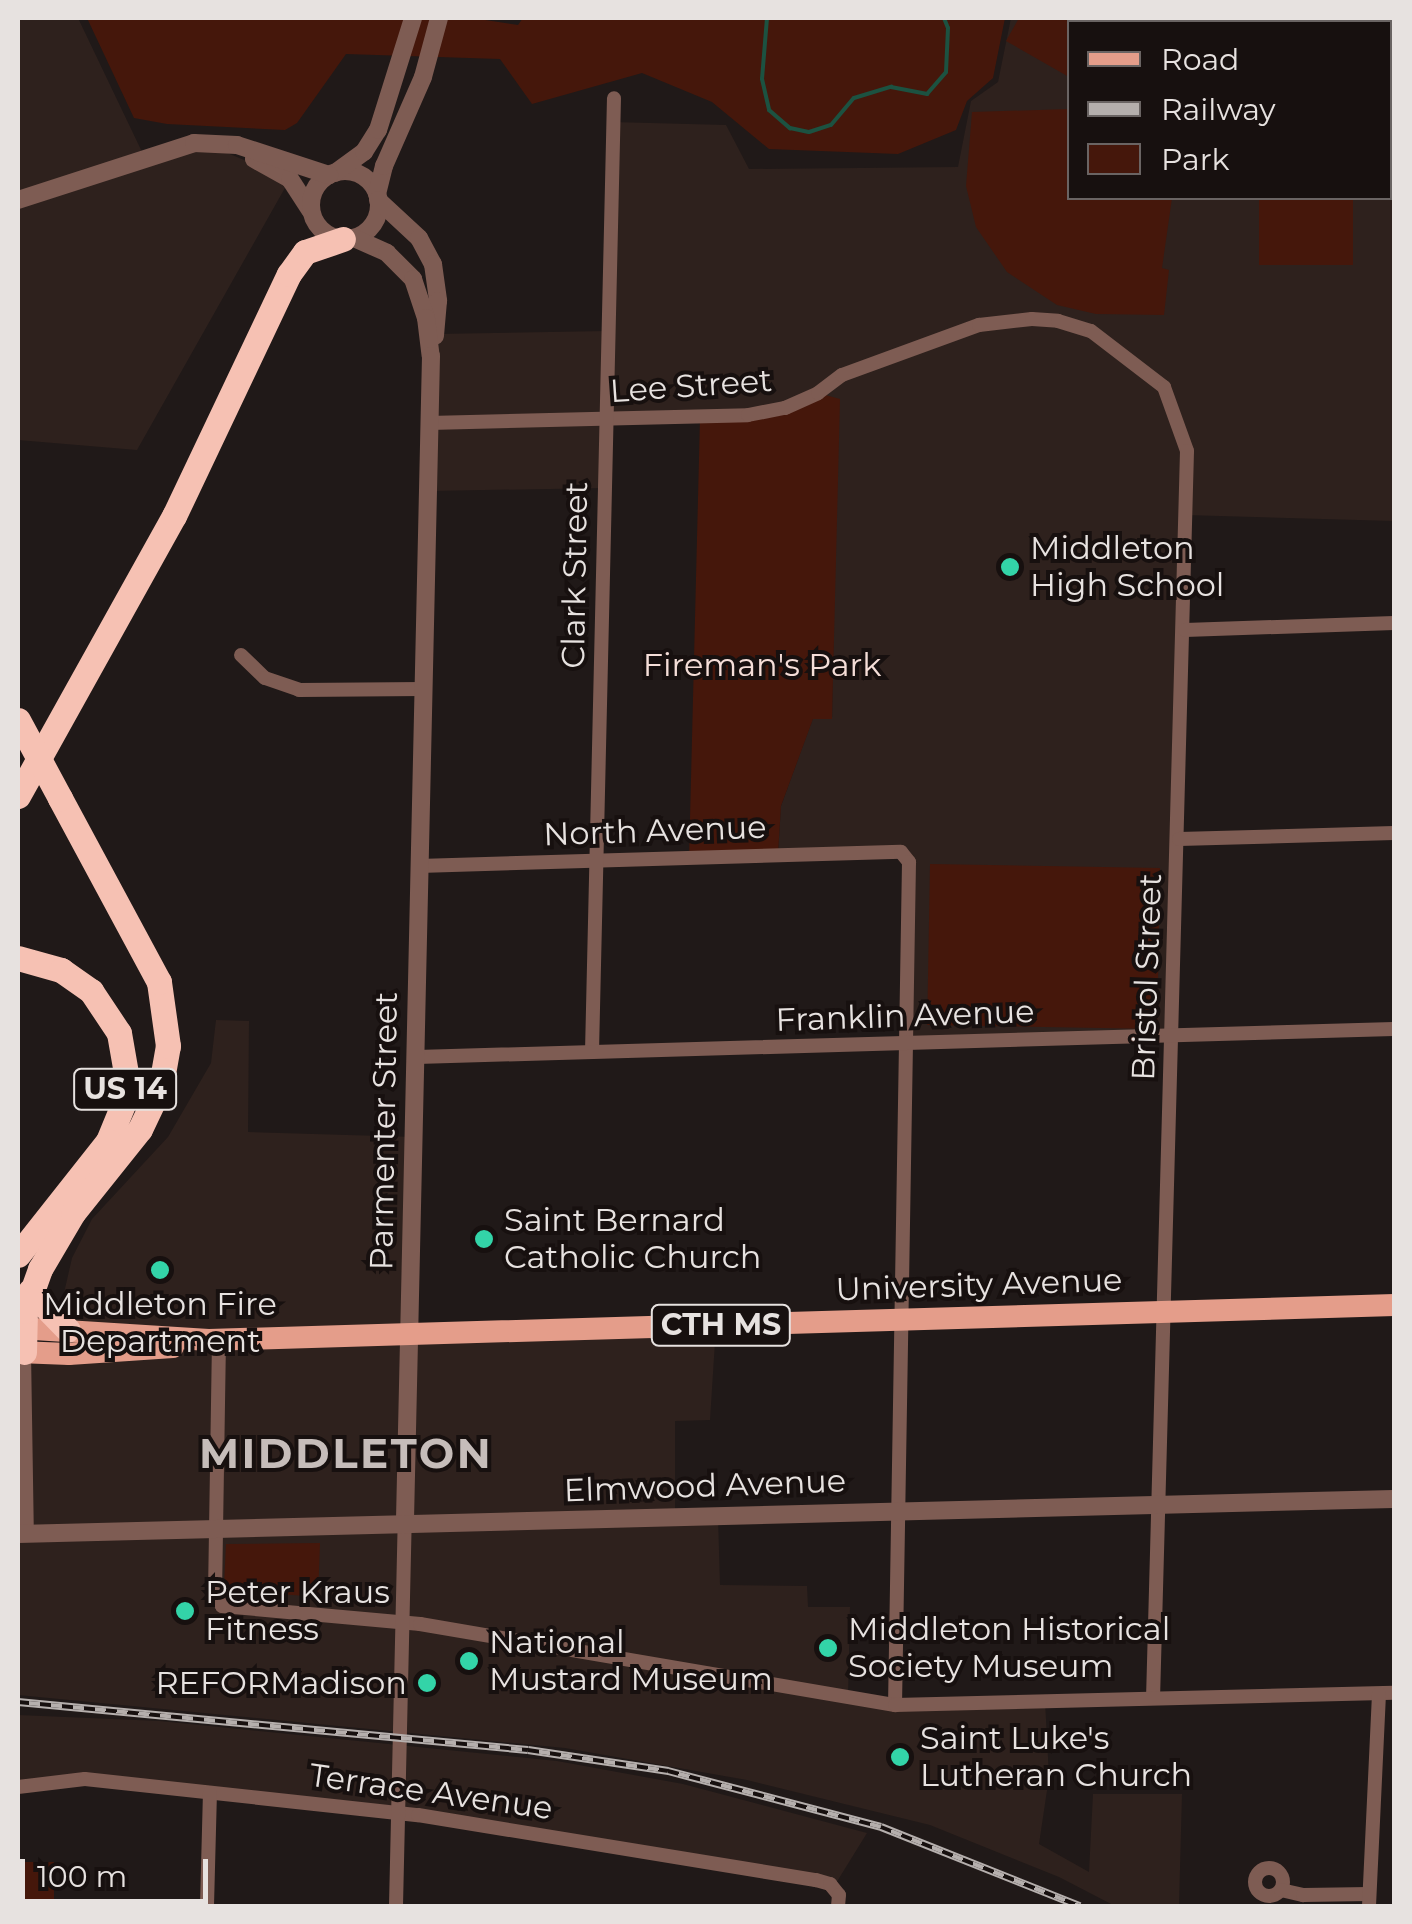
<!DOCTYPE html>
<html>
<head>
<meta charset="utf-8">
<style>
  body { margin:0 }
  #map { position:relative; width:1412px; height:1924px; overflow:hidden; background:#201918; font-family:Montserrat,sans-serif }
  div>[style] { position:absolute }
  .built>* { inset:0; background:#2e211d }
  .green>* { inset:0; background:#45170b; transform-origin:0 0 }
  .stream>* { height:4px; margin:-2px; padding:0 2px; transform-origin:2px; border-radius:2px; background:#1c5241 }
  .minor>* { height:14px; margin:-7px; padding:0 7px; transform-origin:7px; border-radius:7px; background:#7e5c53 }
  .minor>.ring { margin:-7px; padding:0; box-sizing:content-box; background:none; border:14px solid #7e5c53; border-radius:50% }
  .tertiary>* { height:18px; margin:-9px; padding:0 9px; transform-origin:9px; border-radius:9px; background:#7e5c53 }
  .tertiary>.ring { margin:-9px; padding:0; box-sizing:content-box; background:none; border:18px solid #7e5c53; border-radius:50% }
  .primary>* { height:22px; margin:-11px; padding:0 11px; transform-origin:11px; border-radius:11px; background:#e49d8a }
  .motorway>* { height:25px; margin:-12.5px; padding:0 12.5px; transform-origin:12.5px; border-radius:12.5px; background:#f6c1b3 }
  .rail>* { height:8px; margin-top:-4px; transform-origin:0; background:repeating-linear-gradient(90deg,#17100f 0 11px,#b5afad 0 22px); box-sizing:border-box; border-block:2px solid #b5afad }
  .motorway-bridge>* { height:25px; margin:-12.5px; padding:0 12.5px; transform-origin:12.5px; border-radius:12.5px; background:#f6c1b3 }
  .dots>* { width:28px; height:28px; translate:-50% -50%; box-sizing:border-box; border:5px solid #17100f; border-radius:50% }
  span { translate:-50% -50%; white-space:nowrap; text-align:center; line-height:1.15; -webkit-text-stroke:8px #17100f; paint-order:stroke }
  .shield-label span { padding:2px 8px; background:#17100f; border:2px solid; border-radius:8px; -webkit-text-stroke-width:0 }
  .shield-label { font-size:30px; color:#e7e2e0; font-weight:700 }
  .street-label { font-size:32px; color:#e7e2e0 }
  .poi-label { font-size:32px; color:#e7e2e0 }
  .left { translate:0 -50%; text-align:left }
  .right { translate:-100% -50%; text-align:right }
  .park-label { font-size:32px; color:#f5ded8 }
  .district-label { font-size:42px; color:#c6bdba; font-weight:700; letter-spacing:2.5px }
  .frame { position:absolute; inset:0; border:20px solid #e7e2e0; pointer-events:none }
  .legend { position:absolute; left:1067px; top:20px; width:325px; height:180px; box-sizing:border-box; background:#17100f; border:2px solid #6a6463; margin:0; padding:12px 18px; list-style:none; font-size:30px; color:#e7e2e0 }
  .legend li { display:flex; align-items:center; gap:20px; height:50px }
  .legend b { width:50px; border:2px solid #6a6463 }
  .scale { position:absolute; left:20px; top:1859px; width:188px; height:45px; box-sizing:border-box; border:5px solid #e7e2e0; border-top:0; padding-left:12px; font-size:30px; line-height:35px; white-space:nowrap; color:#e7e2e0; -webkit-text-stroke:8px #17100f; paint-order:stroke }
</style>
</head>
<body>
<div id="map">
  <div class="built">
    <i style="clip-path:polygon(18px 18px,78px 18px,144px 156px,167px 150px,225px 152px,290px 179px,137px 450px,18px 440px)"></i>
    <i style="clip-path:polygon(1011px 18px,1376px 18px,1381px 22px,1070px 22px,1070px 198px,1390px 198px,1390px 31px,1394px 37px,1394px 521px,1185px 515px,1173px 1035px,909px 1043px,909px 862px,901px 852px,778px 854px,781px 806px,813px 718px,832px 718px,834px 612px,785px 408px,606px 420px,604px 488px,428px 491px,436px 334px,607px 331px,612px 122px,726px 125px,749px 169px,958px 167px,971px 101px,998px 82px)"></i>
    <i style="clip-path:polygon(216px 1020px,249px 1021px,248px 1132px,415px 1137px,410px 1334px,716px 1326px,710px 1420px,675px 1421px,675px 1516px,718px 1516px,720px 1585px,807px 1586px,808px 1607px,850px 1607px,848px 1698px,1045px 1701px,1049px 1777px,1039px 1844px,1089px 1872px,1093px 1794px,1182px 1794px,1179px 1906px,1115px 1906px,1059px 1877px,930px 1825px,747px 1780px,565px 1748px,18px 1695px,18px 1361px,70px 1360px,64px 1293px,72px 1258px,92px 1219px,168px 1137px,211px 1063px)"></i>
    <i style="clip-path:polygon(18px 1715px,160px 1721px,557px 1761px,683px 1784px,867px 1833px,833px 1888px,652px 1851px,85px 1779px,18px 1787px)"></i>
  </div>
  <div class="green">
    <i style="clip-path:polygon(87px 18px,472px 18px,518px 25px,523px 18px,1005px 18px,993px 78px,967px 101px,956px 130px,898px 154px,769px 149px,712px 102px,642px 73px,532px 104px,500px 59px,346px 54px,297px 123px,285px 130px,167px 124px,134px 118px)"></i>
    <i style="clip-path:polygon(1019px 18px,1125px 18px,1122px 22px,1070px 22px,1069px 77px,1006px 41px)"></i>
    <i style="clip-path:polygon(1069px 109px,1070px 198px,1172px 198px,1162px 268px,1169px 270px,1164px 315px,1096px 314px,1057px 305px,1007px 272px,976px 227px,966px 186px,972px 112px)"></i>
    <i style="left:1259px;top:198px;width:94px;height:67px"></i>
    <i style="clip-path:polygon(818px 393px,840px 399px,832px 719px,813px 719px,781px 806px,778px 854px,689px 859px,700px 418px,748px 415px)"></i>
    <i style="left:930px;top:864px;width:230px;height:161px;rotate:1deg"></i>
    <i style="clip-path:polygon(320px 1543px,318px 1597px,230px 1590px,224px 1586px,226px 1544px)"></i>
    <i style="left:18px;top:1862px;width:36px;height:44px"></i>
  </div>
  <div class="stream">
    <i style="left:767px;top:18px;width:61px;rotate:94.7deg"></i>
    <i style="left:762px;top:79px;width:32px;rotate:77deg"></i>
    <i style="left:769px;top:110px;width:28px;rotate:41deg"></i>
    <i style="left:790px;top:128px;width:19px;rotate:12deg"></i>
    <i style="left:809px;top:132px;width:23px;rotate:-18deg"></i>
    <i style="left:831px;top:125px;width:35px;rotate:-50deg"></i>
    <i style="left:854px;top:98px;width:39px;rotate:-17deg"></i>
    <i style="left:891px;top:87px;width:37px;rotate:11deg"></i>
    <i style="left:927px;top:94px;width:29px;rotate:-49deg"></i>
    <i style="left:946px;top:72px;width:44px;rotate:-87.4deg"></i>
    <i style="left:948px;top:28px;width:11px;rotate:-112deg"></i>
  </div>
  <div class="minor">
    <i style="left:429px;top:423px;width:319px;rotate:-1.4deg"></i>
    <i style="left:748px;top:415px;width:38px;rotate:-11deg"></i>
    <i style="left:785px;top:408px;width:36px;rotate:-24deg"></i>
    <i style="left:818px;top:393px;width:30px;rotate:-37deg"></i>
    <i style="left:842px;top:375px;width:146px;rotate:-20.1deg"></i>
    <i style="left:979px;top:325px;width:53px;rotate:-6.5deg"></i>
    <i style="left:1032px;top:319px;width:26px;rotate:4deg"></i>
    <i style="left:1058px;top:321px;width:34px;rotate:17deg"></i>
    <i style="left:1091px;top:331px;width:92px;rotate:37.5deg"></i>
    <i style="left:1164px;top:387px;width:68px;rotate:70.2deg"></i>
    <i style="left:1187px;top:451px;width:1247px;rotate:91.56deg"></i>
    <i style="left:1185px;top:630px;width:209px;rotate:-1.9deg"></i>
    <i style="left:241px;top:655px;width:33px;rotate:44deg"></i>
    <i style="left:265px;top:678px;width:36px;rotate:19deg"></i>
    <i style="left:299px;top:690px;width:124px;rotate:-0.5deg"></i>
    <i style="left:1179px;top:839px;width:215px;rotate:-1.6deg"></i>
    <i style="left:419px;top:866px;width:482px;rotate:-1.7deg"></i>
    <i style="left:901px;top:852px;width:13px;rotate:51deg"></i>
    <i style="left:909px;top:862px;width:843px;rotate:90.95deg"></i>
    <i style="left:592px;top:1052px;width:954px;rotate:-88.68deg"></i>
    <i style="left:417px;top:1057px;width:977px;rotate:-1.64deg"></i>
    <i style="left:219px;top:1340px;width:248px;rotate:90.9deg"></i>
    <i style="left:215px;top:1588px;width:19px;rotate:69deg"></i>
    <i style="left:222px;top:1606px;width:199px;rotate:5.2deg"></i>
    <i style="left:420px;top:1624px;width:482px;rotate:9.7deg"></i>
    <i style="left:895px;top:1705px;width:499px;rotate:-1.4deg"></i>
    <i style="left:24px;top:1352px;width:182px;rotate:89.1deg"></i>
    <i style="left:18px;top:1787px;width:67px;rotate:-6.8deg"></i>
    <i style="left:85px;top:1779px;width:335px;rotate:6.2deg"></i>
    <i style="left:418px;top:1815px;width:403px;rotate:9.3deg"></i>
    <i style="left:816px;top:1880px;width:15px;rotate:16deg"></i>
    <i style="left:830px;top:1884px;width:14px;rotate:51deg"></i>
    <i style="left:839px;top:1895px;width:11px;rotate:95deg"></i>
    <i class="ring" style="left:1255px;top:1868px;width:14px;height:14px"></i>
    <i style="left:1281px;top:1890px;width:23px;rotate:13deg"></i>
    <i style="left:1303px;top:1895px;width:66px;rotate:-0.9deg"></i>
    <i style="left:207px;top:1906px;width:113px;rotate:-88.5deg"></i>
    <i style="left:396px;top:1906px;width:382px;rotate:-88.7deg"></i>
    <i style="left:1369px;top:1906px;width:212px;rotate:-87.3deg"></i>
  </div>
  <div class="tertiary">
    <i style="left:254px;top:159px;width:41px;rotate:29.1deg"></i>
    <i style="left:290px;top:179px;width:37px;rotate:57deg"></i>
    <i class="ring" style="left:311px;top:171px;width:50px;height:50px"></i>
    <i style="left:335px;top:173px;width:36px;rotate:-36deg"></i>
    <i style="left:364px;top:152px;width:26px;rotate:-58deg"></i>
    <i style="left:378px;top:130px;width:117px;rotate:-72.6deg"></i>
    <i style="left:377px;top:194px;width:29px;rotate:-76deg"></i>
    <i style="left:384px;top:166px;width:97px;rotate:-66.3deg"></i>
    <i style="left:423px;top:77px;width:61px;rotate:-74.8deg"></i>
    <i style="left:18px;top:200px;width:185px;rotate:-17.9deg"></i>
    <i style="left:194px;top:143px;width:43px;rotate:2.7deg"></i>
    <i style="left:237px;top:145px;width:97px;rotate:18.1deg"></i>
    <i style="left:378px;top:200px;width:56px;rotate:42.8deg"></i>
    <i style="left:419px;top:238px;width:30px;rotate:62deg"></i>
    <i style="left:433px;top:264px;width:37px;rotate:82deg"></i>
    <i style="left:438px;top:301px;width:35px;rotate:95deg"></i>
    <i style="left:354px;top:238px;width:36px;rotate:24deg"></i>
    <i style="left:387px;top:253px;width:37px;rotate:45deg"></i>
    <i style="left:413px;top:279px;width:41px;rotate:71.6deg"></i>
    <i style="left:426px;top:318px;width:38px;rotate:83deg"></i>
    <i style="left:431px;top:356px;width:1168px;rotate:91.28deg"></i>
    <i style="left:18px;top:1534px;width:1376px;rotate:-1.46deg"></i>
  </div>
  <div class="primary">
    <i style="left:18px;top:1328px;width:191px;rotate:3.6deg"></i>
    <i style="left:209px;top:1340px;width:1186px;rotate:-1.69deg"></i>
    <i style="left:18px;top:1352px;width:51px;rotate:2.2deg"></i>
    <i style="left:69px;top:1354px;width:104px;rotate:-3.9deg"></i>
  </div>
  <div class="motorway">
    <i style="left:18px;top:796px;width:321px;rotate:-60.9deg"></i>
    <i style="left:174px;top:516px;width:268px;rotate:-64.6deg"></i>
    <i style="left:289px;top:274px;width:27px;rotate:-54deg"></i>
    <i style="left:305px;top:252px;width:40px;rotate:-18.9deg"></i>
    <i style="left:18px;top:958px;width:45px;rotate:15.6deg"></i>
    <i style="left:61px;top:970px;width:37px;rotate:35deg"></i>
    <i style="left:91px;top:991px;width:50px;rotate:56.3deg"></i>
    <i style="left:119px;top:1033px;width:41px;rotate:80.1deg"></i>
    <i style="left:126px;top:1073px;width:29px;rotate:94deg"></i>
    <i style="left:124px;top:1102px;width:42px;rotate:112.3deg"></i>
    <i style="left:108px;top:1141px;width:145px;rotate:128.3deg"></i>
    <i style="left:30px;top:1291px;width:54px;rotate:45.7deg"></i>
    <i style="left:24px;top:1352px;width:41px;rotate:-88.6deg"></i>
    <i style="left:25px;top:1311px;width:45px;rotate:-70.3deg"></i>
    <i style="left:40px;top:1269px;width:65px;rotate:-59.5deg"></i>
    <i style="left:73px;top:1213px;width:107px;rotate:-51.4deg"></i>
    <i style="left:140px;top:1129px;width:49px;rotate:-64.5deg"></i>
    <i style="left:161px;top:1085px;width:40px;rotate:-80deg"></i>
    <i style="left:168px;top:1046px;width:65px;rotate:-98deg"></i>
    <i style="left:159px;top:982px;width:209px;rotate:-118.3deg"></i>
  </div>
  <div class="rail">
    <i style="left:18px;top:1702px;width:512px;rotate:5.38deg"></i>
    <i style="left:528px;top:1750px;width:142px;rotate:8.5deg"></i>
    <i style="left:668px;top:1771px;width:220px;rotate:14.7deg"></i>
    <i style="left:881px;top:1827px;width:214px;rotate:21.7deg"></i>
  </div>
  <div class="motorway-bridge">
    <i style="left:18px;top:720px;width:89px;rotate:61.7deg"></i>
  </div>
  <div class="dots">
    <i style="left:1010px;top:567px;background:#33d4a8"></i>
    <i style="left:484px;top:1239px;background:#33d4a8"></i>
    <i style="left:160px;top:1270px;background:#33d4a8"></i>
    <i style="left:185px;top:1611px;background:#33d4a8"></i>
    <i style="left:828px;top:1648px;background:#33d4a8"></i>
    <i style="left:469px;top:1661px;background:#33d4a8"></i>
    <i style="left:427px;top:1683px;background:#33d4a8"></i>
    <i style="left:900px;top:1757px;background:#33d4a8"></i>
  </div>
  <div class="shield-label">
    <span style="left:125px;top:1089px">US 14</span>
    <span style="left:721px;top:1325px">CTH MS</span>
  </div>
  <div class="street-label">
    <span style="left:691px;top:386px;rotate:-4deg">Lee Street</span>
    <span style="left:575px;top:575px;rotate:-89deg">Clark Street</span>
    <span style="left:655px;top:831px;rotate:-2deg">North Avenue</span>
    <span style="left:1147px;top:977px;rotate:-88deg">Bristol Street</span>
    <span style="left:905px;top:1016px;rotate:-2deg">Franklin Avenue</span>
    <span style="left:384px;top:1131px;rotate:-89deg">Parmenter Street</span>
    <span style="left:979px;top:1285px;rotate:-2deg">University Avenue</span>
    <span style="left:705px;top:1486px;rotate:-2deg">Elmwood Avenue</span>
    <span style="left:431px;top:1792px;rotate:8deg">Terrace Avenue</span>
  </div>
  <div class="poi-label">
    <span class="left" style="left:1030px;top:567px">Middleton<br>High School</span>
    <span class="left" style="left:504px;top:1239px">Saint Bernard<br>Catholic Church</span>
    <span style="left:160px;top:1323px">Middleton Fire<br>Department</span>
    <span class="left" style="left:205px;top:1611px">Peter Kraus<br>Fitness</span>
    <span class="left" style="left:848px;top:1648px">Middleton Historical<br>Society Museum</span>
    <span class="left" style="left:489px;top:1661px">National<br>Mustard Museum</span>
    <span class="right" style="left:407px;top:1683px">REFORMadison</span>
    <span class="left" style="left:920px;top:1757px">Saint Luke's<br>Lutheran Church</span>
  </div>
  <div class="park-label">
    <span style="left:762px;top:665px">Fireman's Park</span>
  </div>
  <div class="district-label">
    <span style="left:346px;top:1453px">MIDDLETON</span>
  </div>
  <div class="frame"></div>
  <ul class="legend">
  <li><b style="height:12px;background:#e49d8a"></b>Road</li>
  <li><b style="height:12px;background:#b5afad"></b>Railway</li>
  <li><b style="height:28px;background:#45170b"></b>Park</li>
  </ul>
  <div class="scale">100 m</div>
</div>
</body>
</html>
